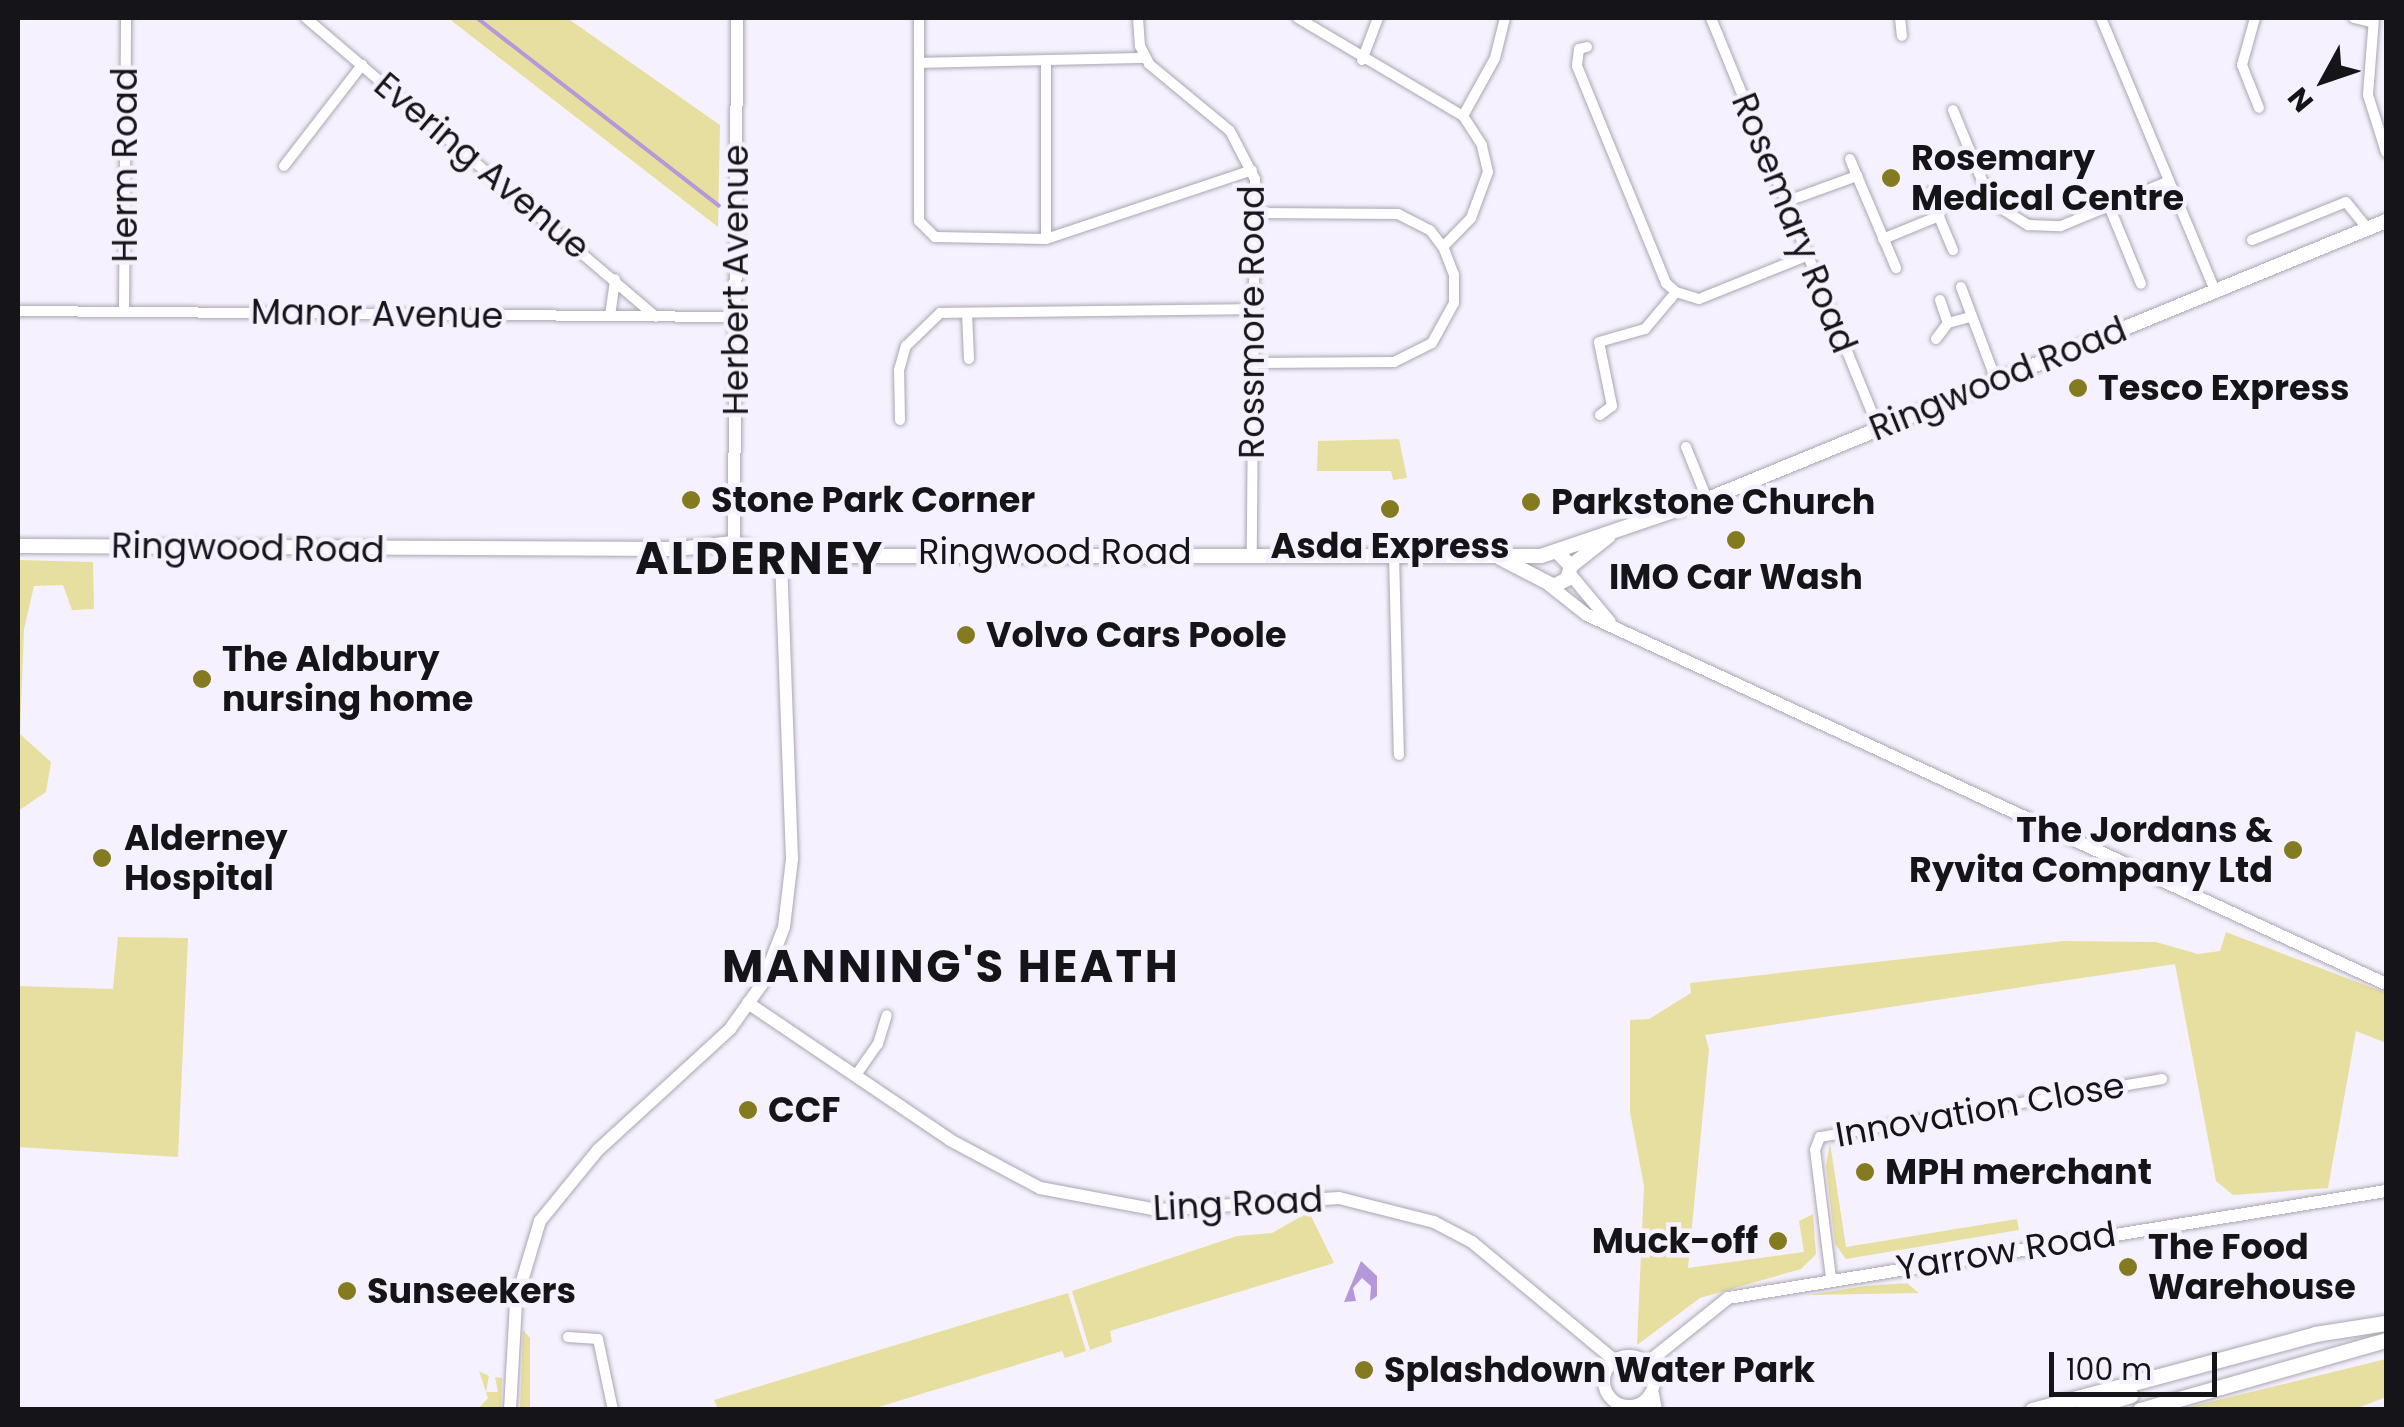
<!DOCTYPE html>
<html>
<head>
<meta charset="utf-8">
<style>
  body { margin:0 }
  #map { position:relative; width:2404px; height:1427px; overflow:hidden; background:#f6f1fe; font-family:Poppins,sans-serif }
  div>[style] { position:absolute }
  .green>* { inset:0; background:#e6df9f }
  .water>* { inset:0; background:#b498da }
  .stream>* { height:4px; margin:-2px; padding:0 2px; transform-origin:2px; border-radius:2px; background:#b498da }
  .roads { filter:drop-shadow(0 0 2px #aaa6b1) drop-shadow(0 0 2px #aaa6b1) }
  .minor>* { height:10px; margin:-5px; padding:0 5px; transform-origin:5px; border-radius:5px; background:#fff }
  .tertiary>* { height:12px; margin:-6px; padding:0 6px; transform-origin:6px; border-radius:6px; background:#fff }
  .tertiary>.ring { margin:-6px; padding:0; box-sizing:content-box; background:none; border:12px solid #fff; border-radius:50% }
  .secondary>* { height:14px; margin:-7px; padding:0 7px; transform-origin:7px; border-radius:7px; background:#fff }
  .trunk>* { height:15px; margin:-7.5px; padding:0 7.5px; transform-origin:7.5px; border-radius:7.5px; background:#fff }
  .dots>* { width:28px; height:28px; translate:-50% -50%; box-sizing:border-box; border:5px solid #f6f1fe; border-radius:50% }
  span { translate:-50% -50%; white-space:nowrap; text-align:center; line-height:1.15; -webkit-text-stroke:9px #f6f1fe; paint-order:stroke }
  .poi-label { font-size:35px; color:#151418; font-weight:700 }
  .left { translate:0 -50%; text-align:left }
  .right { translate:-100% -50%; text-align:right }
  .street-label { font-size:35px; color:#151418 }
  .district-label { font-size:45px; color:#151418; font-weight:700; letter-spacing:2.5px }
  .frame { position:absolute; inset:0; border:20px solid #151418; pointer-events:none }
  .north { position:absolute; left:2274px; top:30px; width:100px; height:100px; -webkit-text-stroke:8px #f6f1fe; paint-order:stroke; rotate:230deg; font-size:28px; font-weight:700; line-height:40px; text-align:center; color:#151418 }
  .north::after { content:''; display:block; margin:auto; width:35px; height:45px; background:#151418; clip-path:polygon(50% 0,100% 100%,50% 72%,0 100%) }
  .scale { position:absolute; left:2049px; top:1352px; width:168px; height:45px; box-sizing:border-box; border:5px solid #151418; border-top:0; padding-left:12px; font-size:30px; line-height:35px; white-space:nowrap; color:#151418; -webkit-text-stroke:8px #f6f1fe; paint-order:stroke }
</style>
</head>
<body>
<div id="map">
  <div class="green">
    <i style="clip-path:polygon(448px 18px,567px 18px,720px 125px,718px 227px)"></i>
    <i style="clip-path:polygon(1399px 439px,1407px 478px,1393px 480px,1391px 471px,1317px 471px,1318px 441px)"></i>
    <i style="clip-path:polygon(18px 560px,93px 562px,94px 609px,72px 610px,63px 585px,34px 586px,24px 629px,20px 734px,51px 762px,46px 792px,18px 811px)"></i>
    <i style="clip-path:polygon(2226px 932px,2386px 993px,2386px 1043px,2356px 1031px,2328px 1188px,2233px 1195px,2216px 1181px,2175px 964px,1705px 1035px,1709px 1049px,1688px 1268px,1804px 1252px,1799px 1221px,1813px 1214px,1816px 1254px,1801px 1269px,1700px 1298px,1637px 1345px,1644px 1186px,1630px 1112px,1630px 1020px,1649px 1019px,1691px 993px,1690px 983px,2064px 941px,2156px 942px,2198px 954px,2220px 951px)"></i>
    <i style="clip-path:polygon(118px 937px,188px 938px,178px 1157px,18px 1147px,18px 986px,113px 989px)"></i>
    <i style="clip-path:polygon(1903px 1130px,1830px 1143px,1846px 1247px,2017px 1219px,2019px 1230px,1846px 1259px,1835px 1244px,1826px 1166px,1830px 1143px)"></i>
    <i style="clip-path:polygon(1309px 1212px,1334px 1263px,1110px 1331px,1112px 1342px,1090px 1350px,1072px 1291px,1237px 1236px,1272px 1233px)"></i>
    <i style="clip-path:polygon(1907px 1283px,1919px 1293px,1807px 1295px,1865px 1286px)"></i>
    <i style="clip-path:polygon(1068px 1293px,1086px 1351px,1065px 1358px,1062px 1351px,872px 1409px,718px 1409px,714px 1400px)"></i>
    <i style="clip-path:polygon(523px 1330px,530px 1338px,530px 1409px,520px 1409px)"></i>
    <i style="clip-path:polygon(2386px 1359px,2386px 1397px,2355px 1409px,2181px 1409px)"></i>
    <i style="clip-path:polygon(479px 1371px,489px 1376px,486px 1392px,498px 1392px,495px 1377px,502px 1378px,501px 1409px,478px 1409px,488px 1398px)"></i>
  </div>
  <div class="water">
    <i style="clip-path:polygon(1361px 1261px,1377px 1276px,1377px 1296px,1370px 1301px,1371px 1286px,1362px 1278px,1353px 1288px,1356px 1301px,1344px 1302px)"></i>
  </div>
  <div class="stream">
    <i style="left:477px;top:18px;width:306px;rotate:37.8deg"></i>
  </div>
  <div class="roads">
    <div class="minor">
      <i style="left:306px;top:18px;width:460px;rotate:40.5deg"></i>
      <i style="left:919px;top:18px;width:203px;rotate:90deg"></i>
      <i style="left:919px;top:221px;width:23px;rotate:45deg"></i>
      <i style="left:935px;top:237px;width:111px;rotate:1deg"></i>
      <i style="left:1046px;top:239px;width:217px;rotate:-18.5deg"></i>
      <i style="left:1138px;top:18px;width:28px;rotate:86deg"></i>
      <i style="left:1140px;top:46px;width:20px;rotate:63deg"></i>
      <i style="left:1149px;top:64px;width:105px;rotate:39.6deg"></i>
      <i style="left:1230px;top:131px;width:54px;rotate:62.5deg"></i>
      <i style="left:1255px;top:179px;width:374px;rotate:90.5deg"></i>
      <i style="left:1298px;top:18px;width:192px;rotate:30.7deg"></i>
      <i style="left:1711px;top:18px;width:443px;rotate:67.8deg"></i>
      <i style="left:1900px;top:18px;width:18px;rotate:84deg"></i>
      <i style="left:2101px;top:18px;width:296px;rotate:67.3deg"></i>
      <i style="left:2255px;top:18px;width:49px;rotate:105.5deg"></i>
      <i style="left:2242px;top:65px;width:46px;rotate:68.4deg"></i>
      <i style="left:2354px;top:18px;width:18px;rotate:13deg"></i>
      <i style="left:2374px;top:18px;width:77px;rotate:94.5deg"></i>
      <i style="left:2368px;top:95px;width:60px;rotate:72.5deg"></i>
      <i style="left:1587px;top:47px;width:8px;rotate:166deg"></i>
      <i style="left:1579px;top:49px;width:17px;rotate:97deg"></i>
      <i style="left:1577px;top:66px;width:235px;rotate:67.7deg"></i>
      <i style="left:1666px;top:283px;width:13px;rotate:42deg"></i>
      <i style="left:1362px;top:60px;width:45px;rotate:-69.1deg"></i>
      <i style="left:919px;top:63px;width:226px;rotate:-1.3deg"></i>
      <i style="left:1046px;top:63px;width:176px;rotate:90deg"></i>
      <i style="left:1953px;top:110px;width:100px;rotate:67.6deg"></i>
      <i style="left:1991px;top:202px;width:44px;rotate:31.9deg"></i>
      <i style="left:2028px;top:225px;width:33px;rotate:2deg"></i>
      <i style="left:2061px;top:226px;width:115px;rotate:-22.5deg"></i>
      <i style="left:1850px;top:159px;width:18px;rotate:68deg"></i>
      <i style="left:284px;top:166px;width:128px;rotate:-52.3deg"></i>
      <i style="left:1929px;top:193px;width:62px;rotate:67.2deg"></i>
      <i style="left:1785px;top:202px;width:77px;rotate:-19.9deg"></i>
      <i style="left:1857px;top:176px;width:100px;rotate:67deg"></i>
      <i style="left:2109px;top:206px;width:84px;rotate:67.7deg"></i>
      <i style="left:1257px;top:213px;width:141px;rotate:0.4deg"></i>
      <i style="left:1398px;top:214px;width:36px;rotate:27deg"></i>
      <i style="left:1430px;top:230px;width:21px;rotate:53deg"></i>
      <i style="left:1883px;top:239px;width:61px;rotate:-22.3deg"></i>
      <i style="left:2252px;top:240px;width:101px;rotate:-22deg"></i>
      <i style="left:2346px;top:202px;width:35px;rotate:51deg"></i>
      <i style="left:1961px;top:287px;width:99px;rotate:69.4deg"></i>
      <i style="left:1940px;top:300px;width:24px;rotate:71deg"></i>
      <i style="left:18px;top:311px;width:719px;rotate:0.48deg"></i>
      <i style="left:124px;top:312px;width:294px;rotate:-89.6deg"></i>
      <i style="left:967px;top:313px;width:46px;rotate:87.5deg"></i>
      <i style="left:610px;top:316px;width:37px;rotate:-82deg"></i>
      <i style="left:1936px;top:339px;width:20px;rotate:-53deg"></i>
      <i style="left:1948px;top:323px;width:24px;rotate:-15deg"></i>
      <i style="left:1254px;top:363px;width:140px;rotate:-0.4deg"></i>
      <i style="left:1394px;top:362px;width:42px;rotate:-26.6deg"></i>
      <i style="left:1432px;top:343px;width:46px;rotate:-61.2deg"></i>
      <i style="left:1454px;top:303px;width:28px;rotate:-90deg"></i>
      <i style="left:1454px;top:275px;width:30px;rotate:-111deg"></i>
      <i style="left:1443px;top:247px;width:40px;rotate:-46deg"></i>
      <i style="left:1471px;top:218px;width:49px;rotate:-69.7deg"></i>
      <i style="left:1488px;top:172px;width:28px;rotate:-103deg"></i>
      <i style="left:1482px;top:145px;width:35px;rotate:-123deg"></i>
      <i style="left:1463px;top:116px;width:66px;rotate:-61.1deg"></i>
      <i style="left:1495px;top:58px;width:41px;rotate:-76deg"></i>
      <i style="left:1600px;top:415px;width:15px;rotate:-37deg"></i>
      <i style="left:1612px;top:406px;width:65px;rotate:-101.5deg"></i>
      <i style="left:1599px;top:342px;width:48px;rotate:-15.8deg"></i>
      <i style="left:1645px;top:329px;width:48px;rotate:-50deg"></i>
      <i style="left:1676px;top:292px;width:24px;rotate:17deg"></i>
      <i style="left:1699px;top:299px;width:115px;rotate:-21.9deg"></i>
      <i style="left:900px;top:420px;width:50px;rotate:-91.1deg"></i>
      <i style="left:899px;top:370px;width:25px;rotate:-74deg"></i>
      <i style="left:906px;top:346px;width:47px;rotate:-44.1deg"></i>
      <i style="left:940px;top:313px;width:316px;rotate:-0.7deg"></i>
      <i style="left:1686px;top:447px;width:56px;rotate:68deg"></i>
      <i style="left:1394px;top:555px;width:200px;rotate:88.6deg"></i>
      <i style="left:856px;top:1075px;width:38px;rotate:-55deg"></i>
      <i style="left:878px;top:1044px;width:30px;rotate:-73deg"></i>
      <i style="left:1831px;top:1278px;width:129px;rotate:-97.1deg"></i>
      <i style="left:1815px;top:1150px;width:14px;rotate:-69deg"></i>
      <i style="left:1820px;top:1137px;width:347px;rotate:-9.6deg"></i>
      <i style="left:568px;top:1337px;width:30px;rotate:4deg"></i>
      <i style="left:598px;top:1339px;width:73px;rotate:78.1deg"></i>
    </div>
    <div class="tertiary">
      <i style="left:734px;top:543px;width:525px;rotate:-89.67deg"></i>
      <i style="left:1570px;top:574px;width:62px;rotate:50.2deg"></i>
      <i style="left:1549px;top:585px;width:48px;rotate:38.3deg"></i>
      <i style="left:1587px;top:615px;width:880px;rotate:24.79deg"></i>
      <i style="left:748px;top:1003px;width:244px;rotate:34.1deg"></i>
      <i style="left:950px;top:1140px;width:102px;rotate:28.1deg"></i>
      <i style="left:1040px;top:1188px;width:119px;rotate:10.6deg"></i>
      <i style="left:1157px;top:1210px;width:182px;rotate:-3.8deg"></i>
      <i style="left:1339px;top:1198px;width:98px;rotate:14.2deg"></i>
      <i style="left:1434px;top:1222px;width:43px;rotate:27.8deg"></i>
      <i style="left:1472px;top:1242px;width:185px;rotate:39.7deg"></i>
      <i class="ring" style="left:1604px;top:1356px;width:38px;height:38px"></i>
      <i style="left:1647px;top:1363px;width:104px;rotate:-38.7deg"></i>
      <i style="left:1728px;top:1298px;width:667px;rotate:-9.24deg"></i>
      <i style="left:510px;top:1410px;width:109px;rotate:-86.8deg"></i>
      <i style="left:516px;top:1301px;width:84px;rotate:-73.3deg"></i>
      <i style="left:540px;top:1221px;width:92px;rotate:-50.8deg"></i>
      <i style="left:598px;top:1150px;width:179px;rotate:-42.5deg"></i>
      <i style="left:730px;top:1029px;width:55px;rotate:-54.6deg"></i>
      <i style="left:762px;top:984px;width:61px;rotate:-68.9deg"></i>
      <i style="left:784px;top:927px;width:68px;rotate:-83.3deg"></i>
      <i style="left:792px;top:859px;width:303px;rotate:-92.1deg"></i>
    </div>
    <div class="secondary">
      <i style="left:18px;top:546px;width:658px;rotate:0.26deg"></i>
      <i style="left:676px;top:549px;width:58px;rotate:-5.9deg"></i>
      <i style="left:734px;top:543px;width:49px;rotate:15.5deg"></i>
      <i style="left:781px;top:556px;width:760px"></i>
      <i style="left:1541px;top:556px;width:171px;rotate:-18.8deg"></i>
      <i style="left:1703px;top:501px;width:738px;rotate:-22.29deg"></i>
      <i style="left:1500px;top:558px;width:61px;rotate:27.4deg"></i>
      <i style="left:1554px;top:586px;width:15px;rotate:-28deg"></i>
      <i style="left:1567px;top:579px;width:14px;rotate:-73deg"></i>
      <i style="left:1571px;top:566px;width:21px;rotate:-135deg"></i>
      <i style="left:1571px;top:566px;width:48px;rotate:-38.3deg"></i>
    </div>
    <div class="trunk">
      <i style="left:1651px;top:1394px;width:16px;rotate:79deg"></i>
      <i style="left:2032px;top:1410px;width:293px;rotate:-15deg"></i>
      <i style="left:2315px;top:1334px;width:71px;rotate:-8.9deg"></i>
      <i style="left:2082px;top:1410px;width:51px;rotate:-17deg"></i>
      <i style="left:2140px;top:1410px;width:256px;rotate:-15.9deg"></i>
    </div>
  </div>
  <div class="dots">
    <i style="left:1891px;top:178px;background:#847a1f"></i>
    <i style="left:2078px;top:388px;background:#847a1f"></i>
    <i style="left:691px;top:500px;background:#847a1f"></i>
    <i style="left:1531px;top:502px;background:#847a1f"></i>
    <i style="left:1390px;top:509px;background:#847a1f"></i>
    <i style="left:1736px;top:540px;background:#847a1f"></i>
    <i style="left:966px;top:635px;background:#847a1f"></i>
    <i style="left:202px;top:679px;background:#847a1f"></i>
    <i style="left:2293px;top:850px;background:#847a1f"></i>
    <i style="left:102px;top:858px;background:#847a1f"></i>
    <i style="left:748px;top:1110px;background:#847a1f"></i>
    <i style="left:1865px;top:1172px;background:#847a1f"></i>
    <i style="left:1778px;top:1241px;background:#847a1f"></i>
    <i style="left:2128px;top:1267px;background:#847a1f"></i>
    <i style="left:347px;top:1291px;background:#847a1f"></i>
    <i style="left:1364px;top:1370px;background:#847a1f"></i>
  </div>
  <div class="poi-label">
    <span class="left" style="left:1911px;top:178px">Rosemary<br>Medical Centre</span>
    <span class="left" style="left:2098px;top:388px">Tesco Express</span>
    <span class="left" style="left:711px;top:500px">Stone Park Corner</span>
    <span class="left" style="left:1551px;top:502px">Parkstone Church</span>
    <span style="left:1390px;top:546px">Asda Express</span>
    <span style="left:1736px;top:577px">IMO Car Wash</span>
    <span class="left" style="left:986px;top:635px">Volvo Cars Poole</span>
    <span class="left" style="left:222px;top:679px">The Aldbury<br>nursing home</span>
    <span class="right" style="left:2273px;top:850px">The Jordans &amp;<br>Ryvita Company Ltd</span>
    <span class="left" style="left:124px;top:858px">Alderney<br>Hospital</span>
    <span class="left" style="left:768px;top:1110px">CCF</span>
    <span class="left" style="left:1885px;top:1172px">MPH merchant</span>
    <span class="right" style="left:1758px;top:1241px">Muck-off</span>
    <span class="left" style="left:2148px;top:1267px">The Food<br>Warehouse</span>
    <span class="left" style="left:367px;top:1291px">Sunseekers</span>
    <span class="left" style="left:1384px;top:1370px">Splashdown Water Park</span>
  </div>
  <div class="street-label">
    <span style="left:125px;top:165px;rotate:-90deg">Herm Road</span>
    <span style="left:482px;top:166px;rotate:40deg">Evering Avenue</span>
    <span style="left:1794px;top:223px;rotate:68deg">Rosemary Road</span>
    <span style="left:736px;top:280px;rotate:-90deg">Herbert Avenue</span>
    <span style="left:377px;top:314px;rotate:1deg">Manor Avenue</span>
    <span style="left:1252px;top:322px;rotate:-90deg">Rossmore Road</span>
    <span style="left:1998px;top:379px;rotate:-22deg">Ringwood Road</span>
    <span style="left:248px;top:548px;rotate:1deg">Ringwood Road</span>
    <span style="left:1055px;top:552px">Ringwood Road</span>
    <span style="left:1980px;top:1110px;rotate:-10deg">Innovation Close</span>
    <span style="left:1238px;top:1204px;rotate:-3deg">Ling Road</span>
    <span style="left:2006px;top:1251px;rotate:-9deg">Yarrow Road</span>
  </div>
  <div class="district-label">
    <span style="left:760px;top:559px">ALDERNEY</span>
    <span style="left:951px;top:967px">MANNING'S HEATH</span>
  </div>
  <div class="frame"></div>
  <div class="north">N</div>
  <div class="scale">100 m</div>
</div>
</body>
</html>
